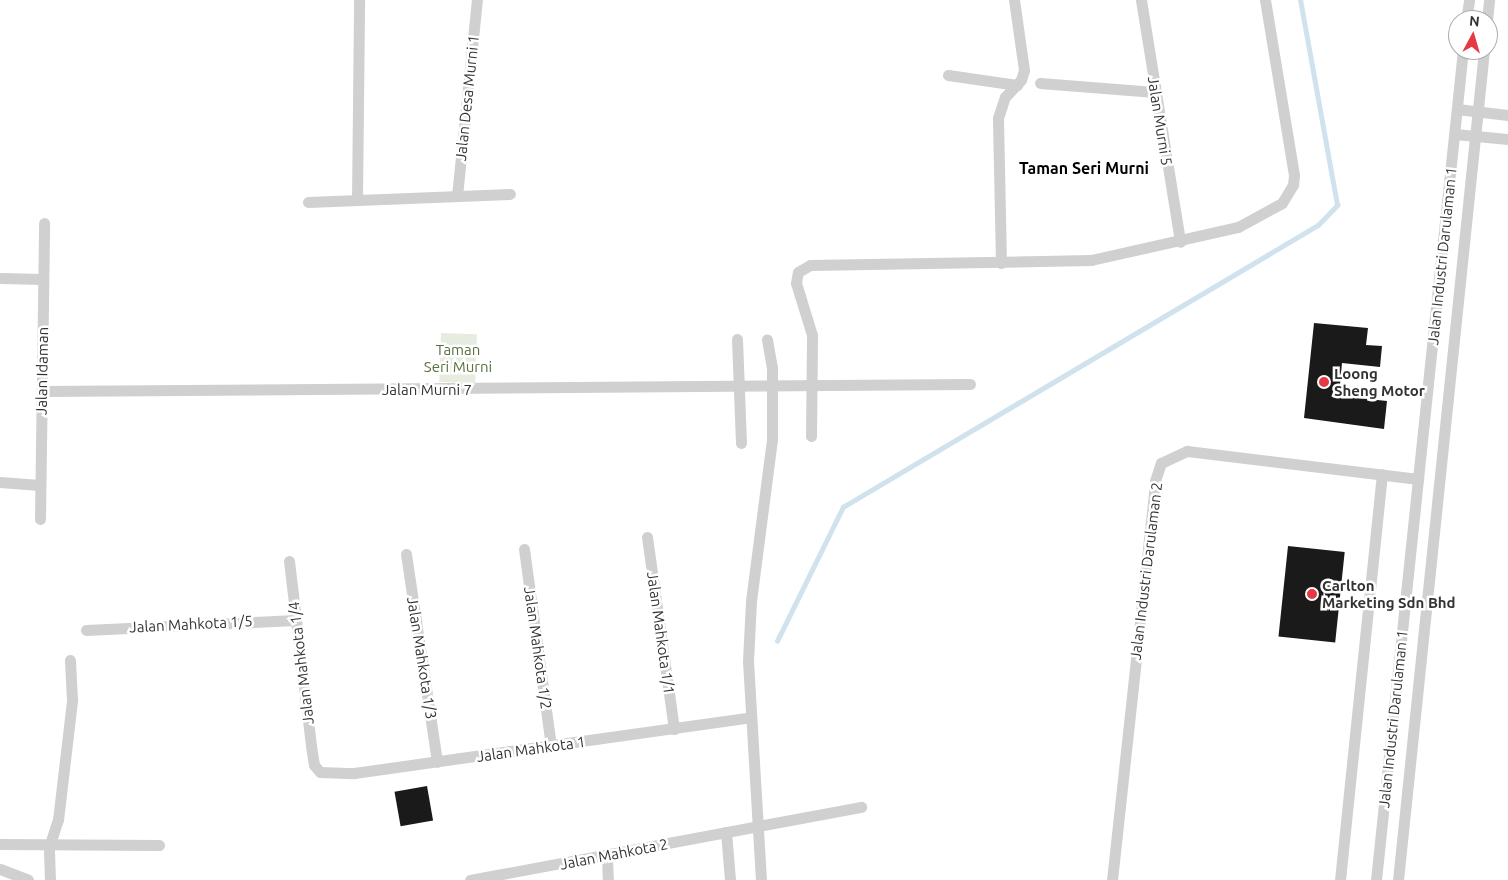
<!DOCTYPE html>
<html>
<head>
<meta charset="utf-8">
<style>
  body { margin:0 }
  #map { position:relative; width:1508px; height:880px; overflow:hidden; background:#fff; font-family:Ubuntu,sans-serif }
  div>[style] { position:absolute }
  .green>* { inset:0; background:#e6ecdf; transform-origin:0 0 }
  .stream>* { height:4.5px; margin:-2.25px; padding:0 2.25px; transform-origin:2.25px; border-radius:2.25px; background:#cfe2ee }
  .building>* { inset:0; background:#1a1a1a; transform-origin:0 0 }
  .minor>* { height:11px; margin:-5.5px; padding:0 5.5px; transform-origin:5.5px; border-radius:5.5px; background:#d0d0d0 }
  .dots>* { width:14px; height:14px; translate:-50% -50%; box-sizing:border-box; border:2px solid #fff; border-radius:50% }
  span { translate:-50% -50%; white-space:nowrap; text-align:center; line-height:1.15; -webkit-text-stroke:5px #fff; paint-order:stroke }
  .street-label { font-size:15px; color:#333 }
  .park-label { font-size:15px; color:#56703f }
  .poi-label { font-size:15px; color:#333; font-weight:700 }
  .left { translate:0 -50%; text-align:left }
  .neighbourhood-label { font-size:16px; color:#000; font-weight:700 }
  .north { position:absolute; left:1448px; top:10px; width:50px; height:50px; box-sizing:border-box; background:#fff; border:1px solid #adadad; border-radius:50%; rotate:6deg; font-size:14px; font-weight:700; line-height:20px; text-align:center; color:#333 }
  .north::after { content:''; display:block; margin:auto; width:18px; height:22px; background:#e63946; clip-path:polygon(50% 0,100% 100%,50% 72%,0 100%) }
</style>
</head>
<body>
<div id="map">
  <div class="green">
    <i style="left:441px;top:333px;width:36px;height:49px;rotate:2deg"></i>
  </div>
  <div class="stream">
    <i style="left:777px;top:641px;width:149px;rotate:-63.8deg"></i>
    <i style="left:843px;top:507px;width:552px;rotate:-30.7deg"></i>
    <i style="left:1318px;top:225px;width:28px;rotate:-46deg"></i>
    <i style="left:1337px;top:205px;width:208px;rotate:-100.2deg"></i>
  </div>
  <div class="building">
    <i style="clip-path:polygon(1314px 323px,1368px 328px,1366px 345px,1382px 346px,1380px 367px,1342px 363px,1339px 396px,1387px 401px,1384px 429px,1304px 418px)"></i>
    <i style="left:1288px;top:546px;width:57px;height:91px;rotate:6deg"></i>
    <i style="left:427px;top:786px;width:35px;height:33px;rotate:80deg"></i>
  </div>
  <div class="minor">
    <i style="left:1141px;top:0;width:245px;rotate:80.8deg"></i>
    <i style="left:1466px;top:20px;width:20px;rotate:-81deg"></i>
    <i style="left:1487px;top:20px;width:20px;rotate:-84deg"></i>
    <i style="left:948px;top:75px;width:70px;rotate:8.2deg"></i>
    <i style="left:1040px;top:83px;width:115px;rotate:4.5deg"></i>
    <i style="left:1457px;top:109px;width:51px;rotate:6.7deg"></i>
    <i style="left:1455px;top:134px;width:53px;rotate:5.4deg"></i>
    <i style="left:457px;top:196px;width:197px;rotate:-84.2deg"></i>
    <i style="left:357px;top:200px;width:200px;rotate:-89.4deg"></i>
    <i style="left:308px;top:202px;width:202px;rotate:-2.3deg"></i>
    <i style="left:1001px;top:263px;width:145px;rotate:-91.2deg"></i>
    <i style="left:998px;top:118px;width:22px;rotate:-72deg"></i>
    <i style="left:1005px;top:97px;width:23px;rotate:-47deg"></i>
    <i style="left:1021px;top:80px;width:10px;rotate:-73deg"></i>
    <i style="left:1024px;top:70px;width:71px;rotate:-98.1deg"></i>
    <i style="left:0;top:278px;width:43px;rotate:1.3deg"></i>
    <i style="left:737px;top:339px;width:104px;rotate:87.8deg"></i>
    <i style="left:42px;top:391px;width:928px;rotate:-0.43deg"></i>
    <i style="left:811px;top:436px;width:101px;rotate:-89.4deg"></i>
    <i style="left:812px;top:335px;width:54px;rotate:-107.1deg"></i>
    <i style="left:796px;top:283px;width:11px;rotate:-80deg"></i>
    <i style="left:798px;top:272px;width:14px;rotate:-30deg"></i>
    <i style="left:810px;top:265px;width:281px;rotate:-1deg"></i>
    <i style="left:1091px;top:260px;width:151px;rotate:-12.7deg"></i>
    <i style="left:1238px;top:227px;width:50px;rotate:-28.6deg"></i>
    <i style="left:1282px;top:203px;width:21px;rotate:-59deg"></i>
    <i style="left:1293px;top:185px;width:10px;rotate:-84deg"></i>
    <i style="left:1294px;top:175px;width:177px;rotate:-99.4deg"></i>
    <i style="left:0;top:482px;width:40px;rotate:4.3deg"></i>
    <i style="left:40px;top:519px;width:296px;rotate:-89.2deg"></i>
    <i style="left:647px;top:537px;width:194px;rotate:82deg"></i>
    <i style="left:524px;top:549px;width:200px;rotate:82.2deg"></i>
    <i style="left:406px;top:554px;width:210px;rotate:81.5deg"></i>
    <i style="left:289px;top:561px;width:186px;rotate:83.2deg"></i>
    <i style="left:311px;top:746px;width:19px;rotate:81deg"></i>
    <i style="left:314px;top:765px;width:9px;rotate:49deg"></i>
    <i style="left:320px;top:772px;width:34px;rotate:2deg"></i>
    <i style="left:354px;top:773px;width:400px;rotate:-8deg"></i>
    <i style="left:86px;top:630px;width:210px;rotate:-2.7deg"></i>
    <i style="left:726px;top:832px;width:48px;rotate:85.2deg"></i>
    <i style="left:0;top:844px;width:159px;rotate:0.4deg"></i>
    <i style="left:607px;top:856px;width:24px;rotate:88deg"></i>
    <i style="left:0;top:869px;width:30px;rotate:21deg"></i>
    <i style="left:50px;top:880px;width:33px;rotate:-92deg"></i>
    <i style="left:49px;top:847px;width:28px;rotate:-72deg"></i>
    <i style="left:58px;top:820px;width:121px;rotate:-83.3deg"></i>
    <i style="left:72px;top:700px;width:40px;rotate:-92.9deg"></i>
    <i style="left:470px;top:880px;width:398px;rotate:-10.6deg"></i>
    <i style="left:761px;top:880px;width:219px;rotate:-93.4deg"></i>
    <i style="left:748px;top:661px;width:60px;rotate:-87.1deg"></i>
    <i style="left:751px;top:601px;width:163px;rotate:-82.6deg"></i>
    <i style="left:772px;top:439px;width:71px;rotate:-90deg"></i>
    <i style="left:772px;top:368px;width:29px;rotate:-100deg"></i>
    <i style="left:1112px;top:880px;width:401px;rotate:-83.8deg"></i>
    <i style="left:1155px;top:481px;width:19px;rotate:-72deg"></i>
    <i style="left:1161px;top:463px;width:29px;rotate:-25deg"></i>
    <i style="left:1187px;top:451px;width:233px;rotate:6.9deg"></i>
    <i style="left:1340px;top:880px;width:408px;rotate:-84.1deg"></i>
    <i style="left:1376px;top:880px;width:835px;rotate:-84.02deg"></i>
    <i style="left:1398px;top:880px;width:834px;rotate:-84.08deg"></i>
  </div>
  <div class="dots">
    <i style="left:1324px;top:382px;background:#e63946"></i>
    <i style="left:1312px;top:594px;background:#e63946"></i>
  </div>
  <div class="street-label">
    <span style="left:467px;top:98px;rotate:-84deg">Jalan Desa Murni 1</span>
    <span style="left:1160px;top:121px;rotate:81deg">Jalan Murni 5</span>
    <span style="left:1442px;top:256px;rotate:-84deg">Jalan Industri Darulaman 1</span>
    <span style="left:42px;top:371px;rotate:-89deg">Jalan Idaman</span>
    <span style="left:427px;top:390px">Jalan Murni 7</span>
    <span style="left:1146px;top:571px;rotate:-83deg">Jalan Industri Darulaman 2</span>
    <span style="left:191px;top:624px;rotate:-3deg">Jalan Mahkota 1/5</span>
    <span style="left:661px;top:633px;rotate:82deg">Jalan Mahkota 1/1</span>
    <span style="left:538px;top:648px;rotate:82deg">Jalan Mahkota 1/2</span>
    <span style="left:422px;top:658px;rotate:81deg">Jalan Mahkota 1/3</span>
    <span style="left:301px;top:663px;rotate:-97deg">Jalan Mahkota 1/4</span>
    <span style="left:1393px;top:719px;rotate:-84deg">Jalan Industri Darulaman 1</span>
    <span style="left:531px;top:749px;rotate:-8deg">Jalan Mahkota 1</span>
    <span style="left:614px;top:854px;rotate:-11deg">Jalan Mahkota 2</span>
  </div>
  <div class="park-label">
    <span style="left:458px;top:358px">Taman<br>Seri Murni</span>
  </div>
  <div class="poi-label">
    <span class="left" style="left:1334px;top:382px">Loong<br>Sheng Motor</span>
    <span class="left" style="left:1322px;top:594px">Carlton<br>Marketing Sdn Bhd</span>
  </div>
  <div class="neighbourhood-label">
    <span style="left:1084px;top:168px">Taman Seri Murni</span>
  </div>
  <div class="north">N</div>
</div>
</body>
</html>
